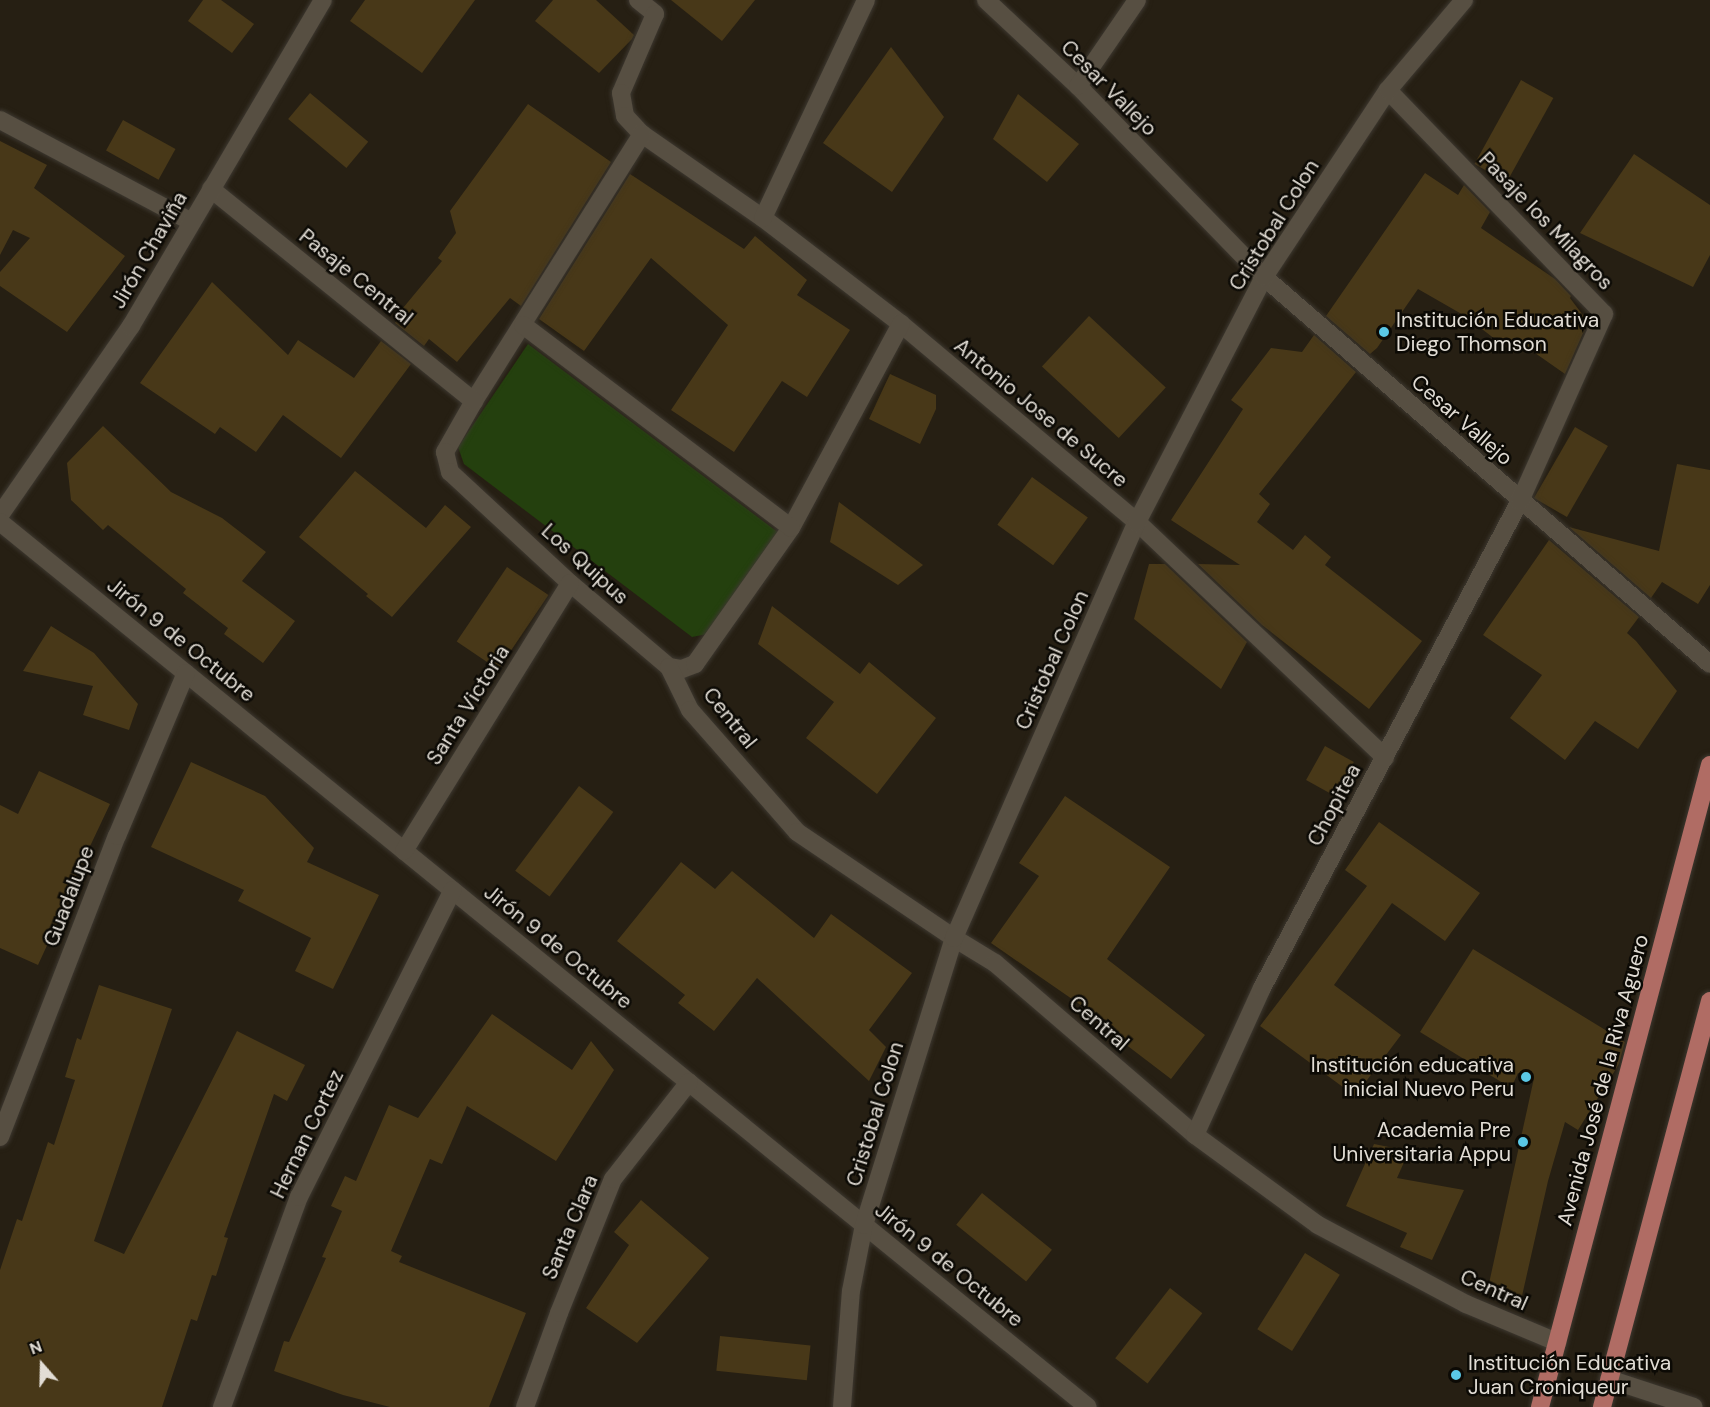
<!DOCTYPE html>
<html>
<head>
<meta charset="utf-8">
<style>
  body { margin:0 }
  #map { position:relative; width:1710px; height:1407px; overflow:hidden; background:#261f13; font-family:"DM Sans",sans-serif }
  div>[style] { position:absolute }
  .green>* { inset:0; background:#24400e }
  .building>* { inset:0; background:#483818; transform-origin:0 0 }
  .roads { filter:drop-shadow(0 0 2px #3d3830) drop-shadow(0 0 2px #3d3830) }
  .minor>* { height:18px; margin:-9px; padding:0 9px; transform-origin:9px; border-radius:9px; background:#574f42 }
  .major>* { height:18px; margin:-9px; padding:0 9px; transform-origin:9px; border-radius:9px; background:#b06c64 }
  .dots>* { width:16px; height:16px; translate:-50% -50%; box-sizing:border-box; border:3px solid #0c0a05; border-radius:50% }
  span { translate:-50% -50%; white-space:nowrap; text-align:center; line-height:1.15; -webkit-text-stroke:5px #0c0a05; paint-order:stroke }
  .street-label { font-size:21px; color:#e2ddd5 }
  .poi-label { font-size:21px; color:#e2ddd5 }
  .left { translate:0 -50%; text-align:left }
  .right { translate:-100% -50%; text-align:right }
  .north { position:absolute; left:12px; top:1335px; width:60px; height:60px; -webkit-text-stroke:4px #0c0a05; paint-order:stroke; rotate:340deg; font-size:16px; font-weight:700; line-height:24px; text-align:center; color:#e2ddd5 }
  .north::after { content:''; display:block; margin:auto; width:21px; height:27px; background:#e2ddd5; clip-path:polygon(50% 0,100% 100%,50% 72%,0 100%) }
</style>
</head>
<body>
<div id="map">
  <div class="green">
    <i style="clip-path:polygon(528px 344px,779px 533px,718px 632px,692px 637px,464px 464px,458px 447px)"></i>
  </div>
  <div class="building">
    <i style="clip-path:polygon(203px 0,221px 0,254px 24px,232px 53px,188px 21px)"></i>
    <i style="clip-path:polygon(365px 0,475px 0,422px 73px,350px 21px)"></i>
    <i style="clip-path:polygon(553px 0,596px 0,634px 35px,632px 39px,599px 73px,535px 21px)"></i>
    <i style="clip-path:polygon(671px 0,755px 0,722px 41px)"></i>
    <i style="clip-path:polygon(891px 47px,944px 117px,892px 192px,823px 143px)"></i>
    <i style="left:1521px;top:80px;width:37px;height:96px;rotate:29deg"></i>
    <i style="left:310px;top:93px;width:76px;height:34px;rotate:40deg"></i>
    <i style="clip-path:polygon(1018px 94px,1079px 144px,1047px 182px,993px 139px)"></i>
    <i style="clip-path:polygon(528px 104px,611px 162px,521px 306px,510px 298px,457px 362px,429px 339px,424px 346px,395px 323px,400px 316px,398px 314px,442px 261px,438px 258px,456px 233px,450px 211px)"></i>
    <i style="left:123px;top:120px;width:60px;height:35px;rotate:29deg"></i>
    <i style="clip-path:polygon(0 141px,47px 165px,34px 188px,125px 256px,67px 332px,0 286px,0 272px,30px 238px,13px 230px,0 255px)"></i>
    <i style="clip-path:polygon(1634px 154px,1710px 205px,1710px 255px,1693px 287px,1580px 233px)"></i>
    <i style="clip-path:polygon(1425px 173px,1458px 195px,1464px 185px,1490px 212px,1481px 228px,1555px 279px,1571px 296px,1570px 298px,1588px 322px,1565px 374px,1525px 346px,1513px 353px,1478px 326px,1479px 324px,1418px 289px,1377px 348px,1370px 354px,1326px 316px)"></i>
    <i style="clip-path:polygon(630px 174px,744px 249px,755px 236px,807px 280px,797px 295px,850px 330px,807px 397px,782px 381px,734px 452px,671px 410px,728px 325px,651px 258px,584px 351px,539px 319px)"></i>
    <i style="clip-path:polygon(212px 282px,288px 355px,298px 340px,354px 378px,381px 341px,411px 364px,341px 458px,283px 415px,256px 452px,220px 427px,215px 434px,140px 383px)"></i>
    <i style="left:1089px;top:316px;width:105px;height:69px;rotate:43deg"></i>
    <i style="clip-path:polygon(1314px 335px,1356px 372px,1259px 494px,1270px 504px,1257px 522px,1293px 550px,1305px 535px,1331px 557px,1325px 565px,1422px 641px,1369px 709px,1262px 625px,1198px 564px,1240px 565px,1171px 520px,1243px 409px,1231px 400px,1271px 348px,1302px 352px)"></i>
    <i style="clip-path:polygon(890px 374px,936px 395px,936px 409px,920px 444px,869px 419px)"></i>
    <i style="clip-path:polygon(103px 426px,171px 492px,222px 518px,266px 552px,242px 581px,295px 621px,263px 663px,224px 634px,228px 628px,183px 593px,186px 589px,108px 525px,103px 530px,71px 500px,67px 463px)"></i>
    <i style="left:1575px;top:427px;width:38px;height:82px;rotate:30deg"></i>
    <i style="clip-path:polygon(1677px 464px,1710px 470px,1710px 585px,1698px 604px,1662px 582px,1651px 598px,1569px 527px,1659px 551px)"></i>
    <i style="clip-path:polygon(355px 471px,426px 528px,445px 505px,471px 527px,392px 617px,366px 596px,368px 594px,299px 537px)"></i>
    <i style="left:1032px;top:477px;width:69px;height:59px;rotate:36deg"></i>
    <i style="clip-path:polygon(839px 502px,923px 565px,898px 585px,830px 542px)"></i>
    <i style="clip-path:polygon(1549px 540px,1639px 617px,1627px 633px,1636px 641px,1677px 691px,1638px 749px,1595px 721px,1565px 760px,1510px 718px,1542px 675px,1483px 635px)"></i>
    <i style="clip-path:polygon(1149px 564px,1165px 564px,1247px 642px,1221px 689px,1134px 619px)"></i>
    <i style="left:507px;top:567px;width:50px;height:90px;rotate:34deg"></i>
    <i style="clip-path:polygon(772px 606px,860px 674px,869px 662px,936px 718px,877px 794px,806px 738px,834px 702px,758px 644px)"></i>
    <i style="clip-path:polygon(51px 626px,94px 653px,138px 704px,129px 730px,83px 715px,93px 686px,23px 671px)"></i>
    <i style="left:1325px;top:746px;width:33px;height:39px;rotate:29deg"></i>
    <i style="clip-path:polygon(191px 762px,265px 796px,314px 848px,307px 862px,379px 895px,333px 989px,295px 971px,311px 938px,238px 901px,244px 890px,151px 847px)"></i>
    <i style="clip-path:polygon(39px 771px,110px 804px,58px 914px,61px 915px,38px 965px,0 948px,0 805px,18px 814px)"></i>
    <i style="left:579px;top:786px;width:43px;height:106px;rotate:37deg"></i>
    <i style="clip-path:polygon(1065px 796px,1170px 867px,1107px 959px,1205px 1035px,1171px 1079px,1095px 1021px,1098px 1017px,991px 943px,1039px 876px,1019px 863px)"></i>
    <i style="clip-path:polygon(1379px 822px,1480px 893px,1445px 941px,1392px 903px,1334px 985px,1401px 1035px,1355px 1096px,1260px 1026px,1367px 886px,1345px 870px)"></i>
    <i style="clip-path:polygon(681px 862px,715px 889px,732px 871px,814px 938px,831px 914px,912px 973px,869px 1030px,886px 1047px,869px 1081px,757px 978px,714px 1031px,678px 1003px,685px 995px,617px 941px)"></i>
    <i style="clip-path:polygon(1473px 949px,1625px 1042px,1619px 1064px,1578px 1130px,1565px 1122px,1548px 1181px,1522px 1296px,1488px 1288px,1534px 1078px,1518px 1073px,1511px 1088px,1420px 1032px)"></i>
    <i style="clip-path:polygon(99px 985px,172px 1009px,94px 1241px,124px 1254px,237px 1031px,305px 1065px,287px 1101px,274px 1094px,224px 1237px,228px 1238px,216px 1276px,212px 1275px,197px 1321px,191px 1319px,162px 1407px,0 1407px,0 1270px,17px 1219px,22px 1221px,48px 1142px,54px 1145px,75px 1080px,65px 1077px,77px 1038px,81px 1040px)"></i>
    <i style="clip-path:polygon(492px 1014px,572px 1070px,591px 1041px,614px 1070px,556px 1161px,467px 1106px,442px 1164px,430px 1159px,391px 1251px,402px 1256px,399px 1262px,526px 1313px,489px 1407px,390px 1407px,343px 1395px,274px 1371px,284px 1341px,289px 1342px,326px 1258px,322px 1257px,342px 1211px,331px 1206px,345px 1176px,356px 1181px,389px 1105px,418px 1118px)"></i>
    <i style="clip-path:polygon(1374px 1144px,1409px 1151px,1397px 1178px,1464px 1190px,1432px 1260px,1400px 1247px,1407px 1233px,1346px 1206px)"></i>
    <i style="left:982px;top:1193px;width:90px;height:41px;rotate:39deg"></i>
    <i style="clip-path:polygon(641px 1200px,709px 1258px,637px 1343px,586px 1308px,629px 1245px,614px 1232px)"></i>
    <i style="left:1305px;top:1253px;width:41px;height:90px;rotate:32deg"></i>
    <i style="left:1170px;top:1288px;width:41px;height:89px;rotate:38deg"></i>
    <i style="left:720px;top:1336px;width:91px;height:35px;rotate:6deg"></i>
  </div>
  <div class="roads">
    <div class="minor">
      <i style="left:638px;top:0;width:22px;rotate:39deg"></i>
      <i style="left:655px;top:14px;width:86px;rotate:113.3deg"></i>
      <i style="left:621px;top:93px;width:23px;rotate:80deg"></i>
      <i style="left:625px;top:116px;width:25px;rotate:47deg"></i>
      <i style="left:642px;top:134px;width:147px;rotate:34.8deg"></i>
      <i style="left:763px;top:218px;width:174px;rotate:37.5deg"></i>
      <i style="left:901px;top:324px;width:308px;rotate:40deg"></i>
      <i style="left:1137px;top:522px;width:342px;rotate:43.5deg"></i>
      <i style="left:986px;top:0;width:126px;rotate:43.1deg"></i>
      <i style="left:1078px;top:86px;width:267px;rotate:45.8deg"></i>
      <i style="left:1264px;top:277px;width:590px;rotate:40.95deg"></i>
      <i style="left:1078px;top:86px;width:104px;rotate:-55.5deg"></i>
      <i style="left:0;top:120px;width:217px;rotate:28deg"></i>
      <i style="left:642px;top:134px;width:315px;rotate:122.2deg"></i>
      <i style="left:474px;top:401px;width:59px;rotate:119.6deg"></i>
      <i style="left:445px;top:452px;width:21px;rotate:76deg"></i>
      <i style="left:450px;top:472px;width:163px;rotate:42.8deg"></i>
      <i style="left:570px;top:583px;width:130px;rotate:40.3deg"></i>
      <i style="left:669px;top:667px;width:13px;rotate:9deg"></i>
      <i style="left:682px;top:669px;width:14px;rotate:-21deg"></i>
      <i style="left:695px;top:664px;width:166px;rotate:-54.8deg"></i>
      <i style="left:791px;top:528px;width:232px;rotate:-61.7deg"></i>
      <i style="left:211px;top:189px;width:338px;rotate:38.9deg"></i>
      <i style="left:763px;top:218px;width:241px;rotate:-64.7deg"></i>
      <i style="left:523px;top:325px;width:336px;rotate:37.1deg"></i>
      <i style="left:0;top:515px;width:230px;rotate:-55.3deg"></i>
      <i style="left:131px;top:326px;width:378px;rotate:-59.5deg"></i>
      <i style="left:0;top:522px;width:1402px;rotate:39.13deg"></i>
      <i style="left:669px;top:667px;width:48px;rotate:64deg"></i>
      <i style="left:690px;top:710px;width:162px;rotate:48.7deg"></i>
      <i style="left:797px;top:832px;width:189px;rotate:34deg"></i>
      <i style="left:954px;top:938px;width:48px;rotate:31.4deg"></i>
      <i style="left:995px;top:963px;width:264px;rotate:40.7deg"></i>
      <i style="left:1195px;top:1135px;width:152px;rotate:36.2deg"></i>
      <i style="left:1318px;top:1225px;width:168px;rotate:28.1deg"></i>
      <i style="left:1466px;top:1304px;width:99px;rotate:22.7deg"></i>
      <i style="left:404px;top:851px;width:315px;rotate:-58.2deg"></i>
      <i style="left:1195px;top:1135px;width:162px;rotate:-65.5deg"></i>
      <i style="left:1262px;top:988px;width:551px;rotate:-62.09deg"></i>
      <i style="left:1520px;top:501px;width:205px;rotate:-65.8deg"></i>
      <i style="left:1604px;top:314px;width:311px;rotate:-134deg"></i>
      <i style="left:0;top:1137px;width:323px;rotate:-68.8deg"></i>
      <i style="left:117px;top:836px;width:177px;rotate:-67.1deg"></i>
      <i style="left:1609px;top:1379px;width:89px;rotate:18.2deg"></i>
      <i style="left:222px;top:1407px;width:224px;rotate:-69.9deg"></i>
      <i style="left:299px;top:1197px;width:343px;rotate:-63.4deg"></i>
      <i style="left:525px;top:1407px;width:100px;rotate:-70.1deg"></i>
      <i style="left:559px;top:1313px;width:144px;rotate:-68.1deg"></i>
      <i style="left:613px;top:1179px;width:123px;rotate:-51.9deg"></i>
      <i style="left:842px;top:1407px;width:116px;rotate:-85.6deg"></i>
      <i style="left:851px;top:1291px;width:67px;rotate:-78.9deg"></i>
      <i style="left:864px;top:1225px;width:301px;rotate:-72.6deg"></i>
      <i style="left:954px;top:938px;width:454px;rotate:-66.3deg"></i>
      <i style="left:1137px;top:522px;width:276px;rotate:-62.6deg"></i>
      <i style="left:1264px;top:277px;width:224px;rotate:-56.5deg"></i>
      <i style="left:1388px;top:90px;width:118px;rotate:-49.8deg"></i>
    </div>
    <div class="major">
      <i style="left:1540px;top:1407px;width:664px;rotate:-75.17deg"></i>
      <i style="left:1602px;top:1407px;width:420px;rotate:-75.1deg"></i>
    </div>
  </div>
  <div class="dots">
    <i style="left:1384px;top:332px;background:#5ac8e6"></i>
    <i style="left:1526px;top:1077px;background:#5ac8e6"></i>
    <i style="left:1523px;top:1142px;background:#5ac8e6"></i>
    <i style="left:1456px;top:1375px;background:#5ac8e6"></i>
  </div>
  <div class="street-label">
    <span style="left:1109px;top:88px;rotate:45deg">Cesar Vallejo</span>
    <span style="left:1546px;top:221px;rotate:46deg">Pasaje los Milagros</span>
    <span style="left:1274px;top:225px;rotate:-58deg">Cristobal Colon</span>
    <span style="left:149px;top:250px;rotate:-60deg">Jirón Chaviña</span>
    <span style="left:356px;top:277px;rotate:39deg">Pasaje Central</span>
    <span style="left:1041px;top:413px;rotate:40deg">Antonio Jose de Sucre</span>
    <span style="left:1462px;top:420px;rotate:41deg">Cesar Vallejo</span>
    <span style="left:585px;top:564px;rotate:42deg">Los Quipus</span>
    <span style="left:181px;top:640px;rotate:39deg">Jirón 9 de Octubre</span>
    <span style="left:1052px;top:660px;rotate:-66deg">Cristobal Colon</span>
    <span style="left:468px;top:705px;rotate:-58deg">Santa Victoria</span>
    <span style="left:730px;top:718px;rotate:51deg">Central</span>
    <span style="left:1334px;top:805px;rotate:-62deg">Chopitea</span>
    <span style="left:69px;top:896px;rotate:-69deg">Guadalupe</span>
    <span style="left:558px;top:947px;rotate:39deg">Jirón 9 de Octubre</span>
    <span style="left:1099px;top:1023px;rotate:41deg">Central</span>
    <span style="left:1603px;top:1080px;rotate:-75deg">Avenida José de la Riva Aguero</span>
    <span style="left:875px;top:1114px;rotate:-73deg">Cristobal Colon</span>
    <span style="left:307px;top:1134px;rotate:-64deg">Hernan Cortez</span>
    <span style="left:570px;top:1227px;rotate:-67deg">Santa Clara</span>
    <span style="left:949px;top:1265px;rotate:39deg">Jirón 9 de Octubre</span>
    <span style="left:1494px;top:1290px;rotate:24deg">Central</span>
  </div>
  <div class="poi-label">
    <span class="left" style="left:1396px;top:332px">Institución Educativa<br>Diego Thomson</span>
    <span class="right" style="left:1514px;top:1077px">Institución educativa<br>inicial Nuevo Peru</span>
    <span class="right" style="left:1511px;top:1142px">Academia Pre<br>Universitaria Appu</span>
    <span class="left" style="left:1468px;top:1375px">Institución Educativa<br>Juan Croniqueur</span>
  </div>
  <div class="north">N</div>
</div>
</body>
</html>
